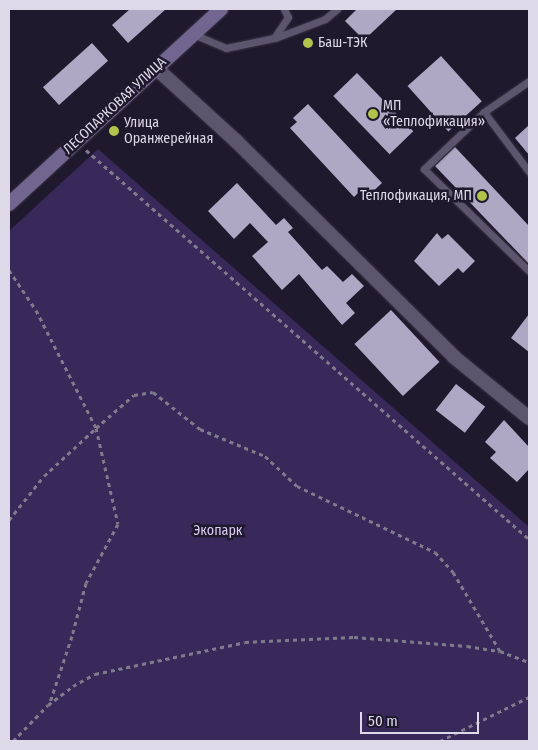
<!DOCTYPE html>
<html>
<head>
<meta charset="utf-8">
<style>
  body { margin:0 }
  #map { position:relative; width:538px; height:750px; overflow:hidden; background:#1f192e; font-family:"Fira Sans Condensed",sans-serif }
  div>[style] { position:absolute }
  .green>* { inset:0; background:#39295a }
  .building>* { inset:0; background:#afa8c4; transform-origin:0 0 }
  .path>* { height:3px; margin-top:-1.5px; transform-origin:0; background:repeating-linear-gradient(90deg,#7f7a8c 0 4px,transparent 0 8px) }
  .roads { filter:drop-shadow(0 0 1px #383343) drop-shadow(0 0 1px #383343) }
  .service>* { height:7px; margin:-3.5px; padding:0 3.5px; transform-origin:3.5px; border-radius:3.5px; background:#5c556e }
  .minor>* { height:14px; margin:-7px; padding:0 7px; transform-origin:7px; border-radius:7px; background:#5c556e }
  .secondary>* { height:14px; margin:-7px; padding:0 7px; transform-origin:7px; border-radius:7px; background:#726691 }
  .dots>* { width:14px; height:14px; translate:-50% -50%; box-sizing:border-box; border:2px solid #1f192e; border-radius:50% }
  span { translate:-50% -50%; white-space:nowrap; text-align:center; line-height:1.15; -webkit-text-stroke:5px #1f192e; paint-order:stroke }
  .poi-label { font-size:14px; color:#ddd9e8 }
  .left { translate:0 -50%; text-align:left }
  .right { translate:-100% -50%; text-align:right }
  .street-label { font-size:14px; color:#ddd9e8 }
  .park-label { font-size:14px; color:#d8cff3 }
  .frame { position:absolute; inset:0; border:10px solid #ddd9e8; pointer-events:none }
  .scale { position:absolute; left:360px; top:712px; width:119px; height:22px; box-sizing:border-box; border:2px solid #ddd9e8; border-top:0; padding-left:6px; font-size:15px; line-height:18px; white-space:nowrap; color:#ddd9e8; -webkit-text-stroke:4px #1f192e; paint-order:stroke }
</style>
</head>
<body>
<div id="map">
  <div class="green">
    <i style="clip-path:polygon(98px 149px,529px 527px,529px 741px,9px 741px,9px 231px)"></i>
  </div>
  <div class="building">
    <i style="clip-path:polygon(130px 9px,166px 9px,128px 43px,112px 25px)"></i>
    <i style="clip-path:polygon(357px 9px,397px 9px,364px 40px,345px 21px)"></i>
    <i style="left:92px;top:43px;width:24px;height:66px;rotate:48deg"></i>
    <i style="left:441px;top:56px;width:61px;height:45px;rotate:48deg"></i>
    <i style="left:357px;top:73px;width:81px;height:33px;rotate:46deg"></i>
    <i style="clip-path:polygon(308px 104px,382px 183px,367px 197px,360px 191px,354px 197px,290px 128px,297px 122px,293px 118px)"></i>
    <i style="clip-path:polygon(529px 125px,529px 155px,515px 138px)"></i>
    <i style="clip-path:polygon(455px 147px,529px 226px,529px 264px,435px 166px)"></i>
    <i style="clip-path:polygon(237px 183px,276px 225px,284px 218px,293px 228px,288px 232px,322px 270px,327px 266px,343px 282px,352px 274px,364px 286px,346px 303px,355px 313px,342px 325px,299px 274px,282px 290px,252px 256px,268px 242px,250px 223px,234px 239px,208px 211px)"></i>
    <i style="clip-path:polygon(437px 233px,442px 239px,448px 234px,475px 261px,463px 273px,458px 268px,439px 286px,414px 261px)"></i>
    <i style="left:391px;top:310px;width:71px;height:50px;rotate:47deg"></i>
    <i style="clip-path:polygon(529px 314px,529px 352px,511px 338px)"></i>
    <i style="left:456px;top:384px;width:37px;height:33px;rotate:38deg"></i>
    <i style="clip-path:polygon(504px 420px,529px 447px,529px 469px,517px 482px,490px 458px,496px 452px,485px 442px)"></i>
  </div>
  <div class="path">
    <i style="left:86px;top:150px;width:590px;rotate:41.29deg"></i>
    <i style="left:9px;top:270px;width:48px;rotate:56deg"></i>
    <i style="left:36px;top:310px;width:132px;rotate:63deg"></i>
    <i style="left:96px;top:428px;width:98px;rotate:77.1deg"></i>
    <i style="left:118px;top:524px;width:67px;rotate:118.5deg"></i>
    <i style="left:86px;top:583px;width:55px;rotate:104.8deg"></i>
    <i style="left:72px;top:636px;width:73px;rotate:108.4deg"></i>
    <i style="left:9px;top:520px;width:56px;rotate:-51.5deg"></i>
    <i style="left:44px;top:476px;width:71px;rotate:-42.7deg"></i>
    <i style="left:96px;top:428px;width:50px;rotate:-41deg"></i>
    <i style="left:134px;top:395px;width:19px;rotate:-9deg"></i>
    <i style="left:153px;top:392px;width:60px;rotate:38.2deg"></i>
    <i style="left:200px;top:429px;width:70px;rotate:22.6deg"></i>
    <i style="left:265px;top:456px;width:44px;rotate:43.2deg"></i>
    <i style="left:297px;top:486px;width:153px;rotate:25.6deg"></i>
    <i style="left:435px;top:552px;width:27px;rotate:48deg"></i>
    <i style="left:453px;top:572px;width:92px;rotate:59.3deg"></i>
    <i style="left:13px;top:741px;width:50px;rotate:-45.8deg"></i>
    <i style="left:48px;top:705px;width:31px;rotate:-37deg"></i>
    <i style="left:73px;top:686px;width:25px;rotate:-29deg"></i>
    <i style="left:95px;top:674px;width:153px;rotate:-12deg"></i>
    <i style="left:245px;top:642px;width:109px;rotate:-2.6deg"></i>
    <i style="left:354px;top:637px;width:113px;rotate:4.6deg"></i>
    <i style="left:467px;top:646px;width:33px;rotate:9deg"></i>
    <i style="left:500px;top:651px;width:31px;rotate:21deg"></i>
    <i style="left:440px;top:741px;width:99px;rotate:-26.3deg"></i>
  </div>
  <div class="roads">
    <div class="service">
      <i style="left:193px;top:34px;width:36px;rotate:23deg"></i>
      <i style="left:226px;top:48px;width:49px;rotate:-11.8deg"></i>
      <i style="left:274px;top:38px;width:25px;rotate:-56deg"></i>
      <i style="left:288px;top:17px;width:9px;rotate:-117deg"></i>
      <i style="left:275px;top:38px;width:53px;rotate:-20.8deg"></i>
      <i style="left:325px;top:19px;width:16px;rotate:-40deg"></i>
      <i style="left:529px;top:81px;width:55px;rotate:145.4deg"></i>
      <i style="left:484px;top:112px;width:83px;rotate:136.5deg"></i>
      <i style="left:424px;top:169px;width:146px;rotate:44.2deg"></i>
      <i style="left:484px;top:112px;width:75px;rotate:53.1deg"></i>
    </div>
    <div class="minor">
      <i style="left:157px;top:69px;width:107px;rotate:42.3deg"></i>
      <i style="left:236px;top:141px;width:307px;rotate:44.7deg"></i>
      <i style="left:454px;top:357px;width:97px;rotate:39.1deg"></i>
    </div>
    <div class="secondary">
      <i style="left:9px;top:204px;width:288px;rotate:-42.6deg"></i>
    </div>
  </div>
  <div class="dots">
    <i style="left:308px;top:43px;background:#b2c34c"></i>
    <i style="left:373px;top:114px;background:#b2c34c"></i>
    <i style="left:114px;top:131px;background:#b2c34c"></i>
    <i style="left:482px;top:196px;background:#b2c34c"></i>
  </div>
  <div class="poi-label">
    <span class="left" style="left:318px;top:43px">Баш-ТЭК</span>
    <span class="left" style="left:383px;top:114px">МП<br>«Теплофикация»</span>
    <span class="left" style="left:124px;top:131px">Улица<br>Оранжерейная</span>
    <span class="right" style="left:472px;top:196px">Теплофикация, МП</span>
  </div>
  <div class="street-label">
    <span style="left:115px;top:106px;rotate:-43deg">ЛЕСОПАРКОВАЯ УЛИЦА</span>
  </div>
  <div class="park-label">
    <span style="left:218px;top:531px">Экопарк</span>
  </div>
  <div class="frame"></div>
  <div class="scale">50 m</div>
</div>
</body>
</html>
